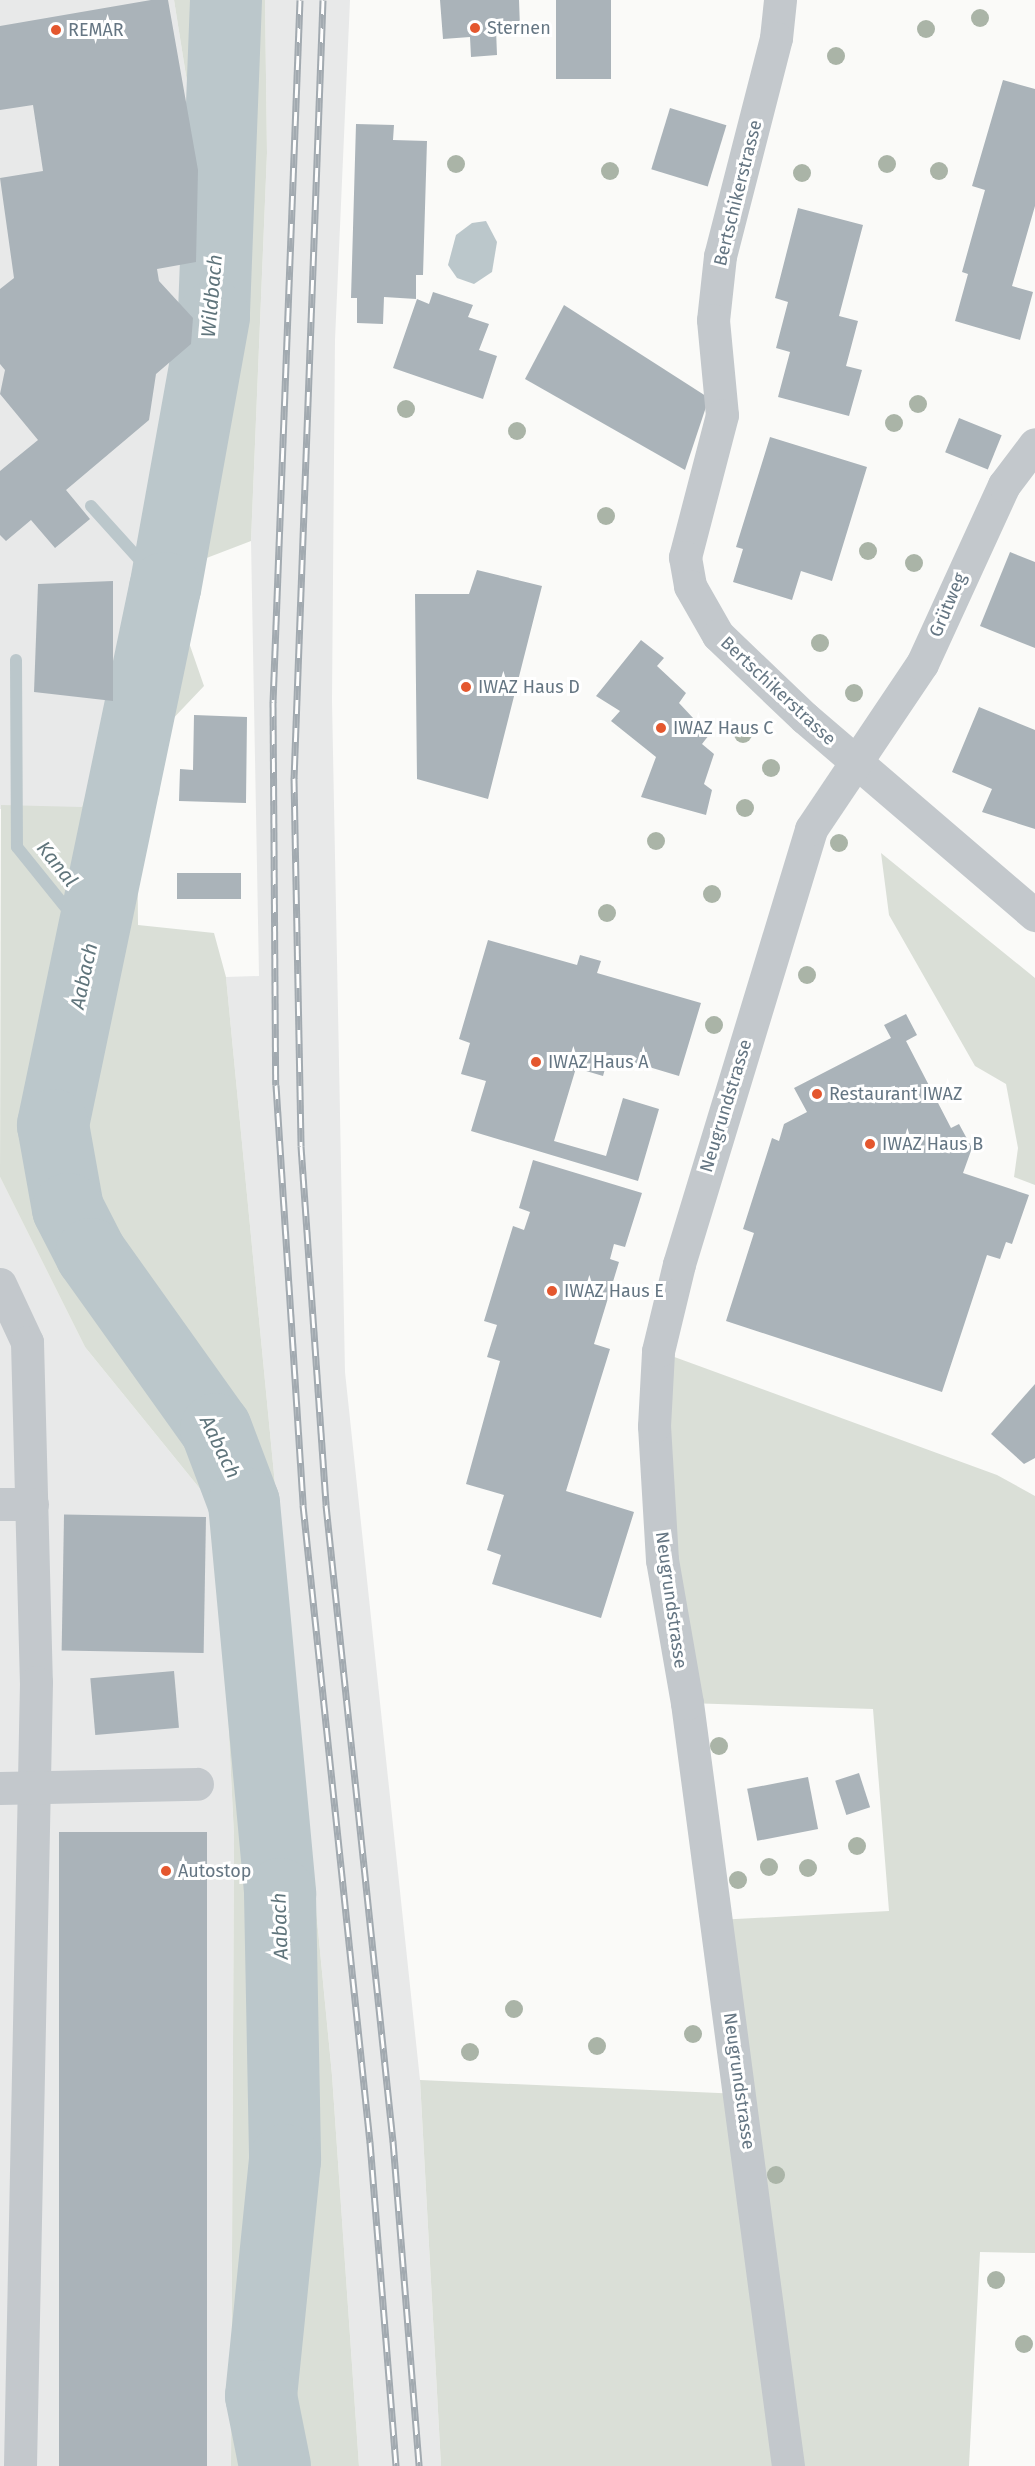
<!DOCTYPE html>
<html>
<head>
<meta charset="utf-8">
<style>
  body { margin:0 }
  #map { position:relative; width:1035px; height:2466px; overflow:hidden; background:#fafaf8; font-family:"Fira Sans",sans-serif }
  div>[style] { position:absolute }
  .built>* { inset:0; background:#e8e9e9 }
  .green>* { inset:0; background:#dadfd7 }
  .water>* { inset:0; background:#bbc7cb }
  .stream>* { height:12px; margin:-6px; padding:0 6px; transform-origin:6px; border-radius:6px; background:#bbc7cb }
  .river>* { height:72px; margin:-36px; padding:0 36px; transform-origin:36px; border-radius:36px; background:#bbc7cb }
  .building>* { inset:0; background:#aab3b9; transform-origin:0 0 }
  .minor>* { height:33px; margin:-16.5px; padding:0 16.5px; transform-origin:16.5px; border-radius:16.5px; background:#c3c8cc }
  .rail>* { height:7px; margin-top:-3.5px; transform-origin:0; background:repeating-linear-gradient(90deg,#fff 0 14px,#a2aab0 0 28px); box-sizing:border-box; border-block:2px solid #a2aab0 }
  .trees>* { width:18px; height:18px; margin:-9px; border-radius:50%; background:#aab4a7 }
  .dots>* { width:16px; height:16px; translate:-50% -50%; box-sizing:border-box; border:3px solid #fff; border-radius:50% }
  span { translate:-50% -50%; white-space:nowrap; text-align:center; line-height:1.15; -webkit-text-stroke:6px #fff; paint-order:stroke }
  .poi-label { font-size:18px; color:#657683 }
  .left { translate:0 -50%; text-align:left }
  .street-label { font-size:18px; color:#657683 }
  .water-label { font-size:20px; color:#60757c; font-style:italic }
</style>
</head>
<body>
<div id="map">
  <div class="built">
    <i style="clip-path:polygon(0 0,174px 0,202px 176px,203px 289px,191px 369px,113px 701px,82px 807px,0 809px)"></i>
    <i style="clip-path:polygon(265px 0,350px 0,335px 340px,332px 701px,345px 1372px,420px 2080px,441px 2466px,359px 2466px,332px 2075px,226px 977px,259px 976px,251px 541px,267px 153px)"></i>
    <i style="clip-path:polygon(0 1177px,85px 1347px,218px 1511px,234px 1836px,231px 2466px,0 2466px)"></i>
  </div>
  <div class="green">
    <i style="clip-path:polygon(174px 0,265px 0,267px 153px,251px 541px,204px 559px,187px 637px,204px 686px,166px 726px,159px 795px,137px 806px,138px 925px,214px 933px,226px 977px,332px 2075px,359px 2466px,231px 2466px,234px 1836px,218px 1511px,85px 1347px,0 1177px,1px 805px,82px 807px,113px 701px,191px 369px,203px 289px,202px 176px)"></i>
    <i style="clip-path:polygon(881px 853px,1035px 978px,1035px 1185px,1014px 1177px,1018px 1148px,1006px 1084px,975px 1066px,889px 915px)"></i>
    <i style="clip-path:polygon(658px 1351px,997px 1475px,1035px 1496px,1035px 2253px,980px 2252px,969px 2466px,441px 2466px,420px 2080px,741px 2094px,717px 1920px,889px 1911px,873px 1709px,687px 1703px)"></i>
  </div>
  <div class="water">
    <i style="clip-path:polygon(486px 221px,497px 242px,492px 272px,474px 284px,457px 278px,448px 265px,456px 235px,472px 223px)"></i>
  </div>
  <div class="stream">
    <i style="left:91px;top:506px;width:110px;rotate:47.9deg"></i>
    <i style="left:16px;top:660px;width:187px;rotate:89.7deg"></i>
    <i style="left:17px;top:847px;width:119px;rotate:51.1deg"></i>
  </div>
  <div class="river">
    <i style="left:226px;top:0;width:317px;rotate:92.2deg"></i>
    <i style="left:214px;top:317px;width:275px;rotate:100.2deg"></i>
    <i style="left:165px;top:588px;width:549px;rotate:101.78deg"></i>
    <i style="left:53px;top:1125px;width:85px;rotate:79.9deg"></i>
    <i style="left:68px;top:1209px;width:51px;rotate:62.9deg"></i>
    <i style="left:91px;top:1254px;width:215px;rotate:54.5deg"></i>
    <i style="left:216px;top:1429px;width:79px;rotate:69.3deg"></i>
    <i style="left:244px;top:1503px;width:393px;rotate:84.7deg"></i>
    <i style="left:280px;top:1894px;width:266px;rotate:88.9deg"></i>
    <i style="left:285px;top:2160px;width:237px;rotate:95.8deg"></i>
    <i style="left:261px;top:2396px;width:71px;rotate:78.7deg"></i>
  </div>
  <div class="building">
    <i style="clip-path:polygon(151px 0,168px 0,198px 170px,196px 262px,157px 269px,159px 281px,193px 318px,191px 344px,156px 374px,149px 420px,66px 490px,90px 519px,55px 548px,31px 520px,6px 541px,0 535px,0 471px,38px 440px,0 394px,5px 370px,0 364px,0 289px,14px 278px,0 178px,43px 171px,33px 105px,0 110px,0 26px)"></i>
    <i style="clip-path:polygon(440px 0,519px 0,520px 28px,496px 29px,497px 55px,471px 57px,470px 37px,443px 39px)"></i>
    <i style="left:556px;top:0;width:55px;height:79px"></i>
    <i style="clip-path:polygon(1003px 80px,1035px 89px,1035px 206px,1012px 286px,1033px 292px,1020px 340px,955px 321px,968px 274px,962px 272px,985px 190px,972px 186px)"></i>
    <i style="left:670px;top:108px;width:59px;height:64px;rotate:17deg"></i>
    <i style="clip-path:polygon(356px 124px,394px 125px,393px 140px,427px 141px,423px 275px,416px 275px,416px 299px,384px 297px,383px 324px,357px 323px,357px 298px,351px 298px)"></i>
    <i style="clip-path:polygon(798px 208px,863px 225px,839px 316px,858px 321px,846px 366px,862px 370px,849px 416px,778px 397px,790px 352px,776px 348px,788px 302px,775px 298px)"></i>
    <i style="clip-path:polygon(433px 292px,473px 305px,468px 317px,489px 324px,479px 350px,497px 356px,483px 399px,393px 368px,417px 299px,429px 304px)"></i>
    <i style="clip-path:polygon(564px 305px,709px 398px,685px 470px,525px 379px)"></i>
    <i style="left:959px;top:418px;width:46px;height:37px;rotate:22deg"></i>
    <i style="clip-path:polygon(770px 437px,867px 467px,832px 581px,801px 571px,792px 600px,733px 582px,743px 549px,736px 547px)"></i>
    <i style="clip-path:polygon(1010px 552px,1035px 562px,1035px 648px,980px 626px)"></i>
    <i style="clip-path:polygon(477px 570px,542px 586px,488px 799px,417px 779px,415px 594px,469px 594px)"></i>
    <i style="clip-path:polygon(113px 581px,113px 701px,34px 692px,38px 584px)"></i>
    <i style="clip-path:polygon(641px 640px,664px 658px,657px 666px,686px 693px,679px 703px,709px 735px,702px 744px,714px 754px,704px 784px,712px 790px,706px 815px,641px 797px,656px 757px,611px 721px,620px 711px,596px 696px)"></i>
    <i style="clip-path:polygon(979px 707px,1035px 730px,1035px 829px,982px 812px,992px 789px,952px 772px)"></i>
    <i style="clip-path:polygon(194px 715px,247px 717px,246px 803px,179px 801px,180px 769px,193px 770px)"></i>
    <i style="left:177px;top:873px;width:64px;height:26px"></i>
    <i style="clip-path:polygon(488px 940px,577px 965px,580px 955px,601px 961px,597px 973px,701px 1003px,679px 1076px,609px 1055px,603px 1076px,576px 1068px,554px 1141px,606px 1156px,623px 1098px,659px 1109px,638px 1181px,471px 1131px,486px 1081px,461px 1074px,470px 1043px,459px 1039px)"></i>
    <i style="clip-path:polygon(906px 1014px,917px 1035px,906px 1041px,951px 1128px,959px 1124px,972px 1148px,963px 1173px,1029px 1195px,1012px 1244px,1006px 1242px,1000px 1259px,987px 1255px,942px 1392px,726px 1321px,754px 1233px,743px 1229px,772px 1138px,779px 1141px,784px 1124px,807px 1112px,794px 1088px,891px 1038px,884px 1025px)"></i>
    <i style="clip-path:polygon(533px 1160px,642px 1193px,625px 1247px,614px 1244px,610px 1259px,619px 1262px,594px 1344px,610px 1349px,566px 1491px,634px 1512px,601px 1618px,492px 1584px,501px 1555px,487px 1550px,504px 1495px,466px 1484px,500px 1361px,487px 1357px,497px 1325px,484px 1321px,513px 1226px,524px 1230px,530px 1212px,519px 1208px)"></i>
    <i style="clip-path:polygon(1035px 1384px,1035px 1458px,1024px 1464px,991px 1434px)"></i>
    <i style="left:206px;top:1517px;width:136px;height:142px;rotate:91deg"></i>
    <i style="left:174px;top:1671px;width:57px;height:84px;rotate:85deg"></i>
    <i style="left:859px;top:1773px;width:36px;height:25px;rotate:72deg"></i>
    <i style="left:808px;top:1777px;width:53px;height:62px;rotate:79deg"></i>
    <i style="left:59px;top:1832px;width:148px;height:634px"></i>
  </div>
  <div class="minor">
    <i style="left:780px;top:0;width:38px;rotate:96deg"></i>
    <i style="left:776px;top:38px;width:225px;rotate:104.4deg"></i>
    <i style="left:720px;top:256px;width:64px;rotate:96.2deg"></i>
    <i style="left:713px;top:320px;width:95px;rotate:84.6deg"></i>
    <i style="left:722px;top:415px;width:147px;rotate:104.6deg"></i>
    <i style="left:685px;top:557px;width:29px;rotate:80deg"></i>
    <i style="left:690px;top:586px;width:56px;rotate:60.3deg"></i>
    <i style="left:718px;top:635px;width:120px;rotate:43.7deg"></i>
    <i style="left:805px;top:718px;width:303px;rotate:40.6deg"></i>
    <i style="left:0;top:1284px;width:64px;rotate:65deg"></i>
    <i style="left:27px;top:1342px;width:340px;rotate:88.5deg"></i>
    <i style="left:36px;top:1682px;width:784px;rotate:91.17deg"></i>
    <i style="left:0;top:1504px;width:32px"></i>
    <i style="left:0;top:1788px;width:197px;rotate:-1.2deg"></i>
    <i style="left:788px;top:2466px;width:770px;rotate:-97.54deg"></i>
    <i style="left:687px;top:1703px;width:145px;rotate:-99.9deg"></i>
    <i style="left:662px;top:1560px;width:134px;rotate:-93.4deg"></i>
    <i style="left:654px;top:1426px;width:75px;rotate:-86.9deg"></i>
    <i style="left:658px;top:1351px;width:89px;rotate:-76.4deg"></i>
    <i style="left:679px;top:1264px;width:455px;rotate:-73.1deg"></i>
    <i style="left:811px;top:829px;width:199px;rotate:-56.1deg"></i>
    <i style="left:922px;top:664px;width:197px;rotate:-65.4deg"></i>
    <i style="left:1004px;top:485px;width:51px;rotate:-52.9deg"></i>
  </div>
  <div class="rail">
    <i style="left:300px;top:0;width:703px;rotate:92.2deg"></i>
    <i style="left:273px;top:702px;width:383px;rotate:89.6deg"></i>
    <i style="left:276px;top:1085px;width:421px;rotate:86.3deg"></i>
    <i style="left:303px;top:1505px;width:641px;rotate:84deg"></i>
    <i style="left:370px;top:2142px;width:325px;rotate:85.4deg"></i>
    <i style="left:323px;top:0;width:779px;rotate:92.13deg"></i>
    <i style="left:294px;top:778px;width:368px;rotate:88.9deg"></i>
    <i style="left:301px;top:1146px;width:360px;rotate:86deg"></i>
    <i style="left:326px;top:1505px;width:640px;rotate:83.99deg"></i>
    <i style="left:393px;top:2141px;width:326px;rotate:85.4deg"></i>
  </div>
  <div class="trees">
    <i style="left:980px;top:18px"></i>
    <i style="left:926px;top:29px"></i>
    <i style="left:836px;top:56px"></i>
    <i style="left:456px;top:164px"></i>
    <i style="left:887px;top:164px"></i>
    <i style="left:610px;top:171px"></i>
    <i style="left:939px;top:171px"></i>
    <i style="left:802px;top:173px"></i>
    <i style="left:918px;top:404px"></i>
    <i style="left:406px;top:409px"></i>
    <i style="left:894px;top:423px"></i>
    <i style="left:517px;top:431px"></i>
    <i style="left:606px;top:516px"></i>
    <i style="left:868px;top:551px"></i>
    <i style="left:914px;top:563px"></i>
    <i style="left:820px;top:643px"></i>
    <i style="left:854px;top:693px"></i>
    <i style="left:743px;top:734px"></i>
    <i style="left:771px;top:768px"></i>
    <i style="left:745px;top:808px"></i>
    <i style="left:656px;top:841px"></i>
    <i style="left:839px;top:843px"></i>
    <i style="left:712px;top:894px"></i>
    <i style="left:607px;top:913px"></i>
    <i style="left:807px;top:975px"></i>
    <i style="left:714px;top:1025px"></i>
    <i style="left:719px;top:1746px"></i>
    <i style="left:857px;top:1846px"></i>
    <i style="left:769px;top:1867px"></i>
    <i style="left:808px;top:1868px"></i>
    <i style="left:738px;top:1880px"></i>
    <i style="left:514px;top:2009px"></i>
    <i style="left:693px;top:2034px"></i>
    <i style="left:597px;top:2046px"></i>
    <i style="left:470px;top:2052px"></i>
    <i style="left:776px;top:2175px"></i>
    <i style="left:996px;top:2280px"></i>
    <i style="left:1024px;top:2344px"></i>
  </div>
  <div class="dots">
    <i style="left:475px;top:28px;background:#e4572e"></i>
    <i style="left:56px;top:30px;background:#e4572e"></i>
    <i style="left:466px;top:687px;background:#e4572e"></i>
    <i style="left:661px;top:728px;background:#e4572e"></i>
    <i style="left:536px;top:1062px;background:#e4572e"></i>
    <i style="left:817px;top:1094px;background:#e4572e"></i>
    <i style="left:870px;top:1144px;background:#e4572e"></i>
    <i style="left:552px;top:1291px;background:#e4572e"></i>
    <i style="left:166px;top:1871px;background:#e4572e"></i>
  </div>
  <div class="poi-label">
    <span class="left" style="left:487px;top:28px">Sternen</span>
    <span class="left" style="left:68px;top:30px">REMAR</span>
    <span class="left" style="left:478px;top:687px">IWAZ Haus D</span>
    <span class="left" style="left:673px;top:728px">IWAZ Haus C</span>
    <span class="left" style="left:548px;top:1062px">IWAZ Haus A</span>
    <span class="left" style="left:829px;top:1094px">Restaurant IWAZ</span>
    <span class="left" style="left:882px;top:1144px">IWAZ Haus B</span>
    <span class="left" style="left:564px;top:1291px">IWAZ Haus E</span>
    <span class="left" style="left:178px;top:1871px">Autostop</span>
  </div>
  <div class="street-label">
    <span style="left:738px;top:193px;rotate:-76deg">Bertschikerstrasse</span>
    <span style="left:948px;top:605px;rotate:-67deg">Grütweg</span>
    <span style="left:778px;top:691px;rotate:43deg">Bertschikerstrasse</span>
    <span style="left:726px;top:1106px;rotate:-73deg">Neugrundstrasse</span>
    <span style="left:671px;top:1600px;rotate:82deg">Neugrundstrasse</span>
    <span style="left:739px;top:2081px;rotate:82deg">Neugrundstrasse</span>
  </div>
  <div class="water-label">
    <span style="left:212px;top:296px;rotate:-85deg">Wildbach</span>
    <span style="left:57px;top:864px;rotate:51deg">Kanal</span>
    <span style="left:84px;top:976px;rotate:-78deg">Aabach</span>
    <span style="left:220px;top:1447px;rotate:64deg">Aabach</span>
    <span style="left:280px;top:1926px;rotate:-92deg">Aabach</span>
  </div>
</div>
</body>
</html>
